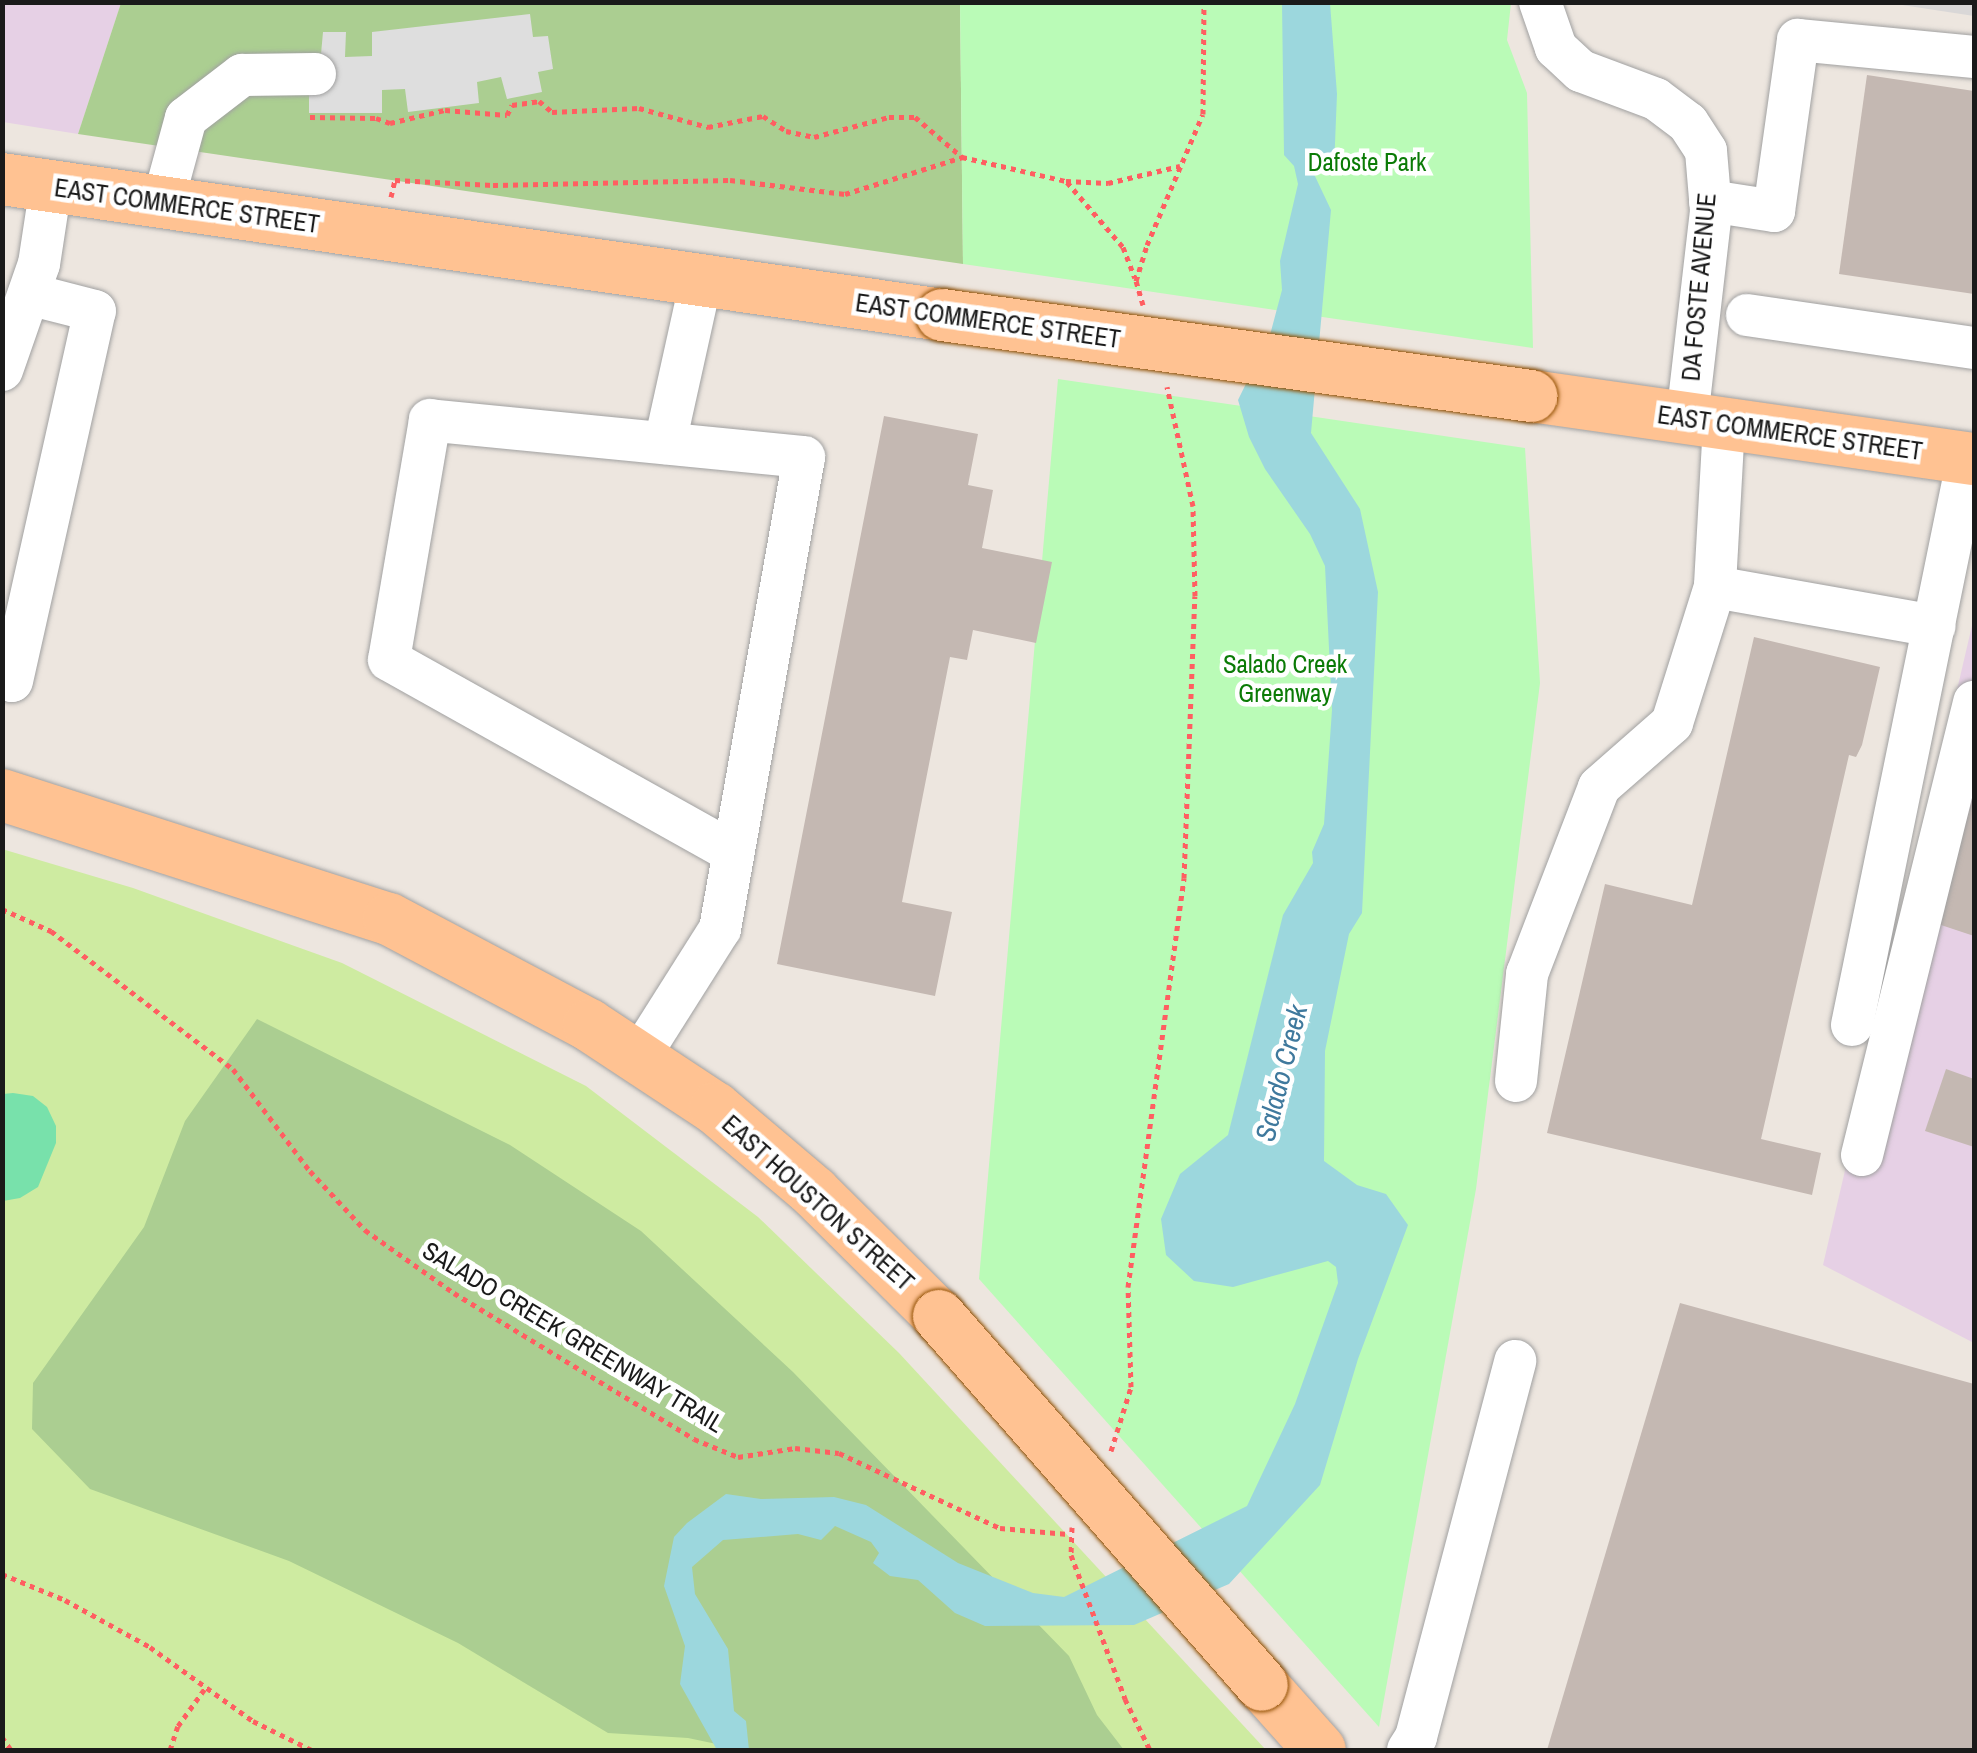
<!DOCTYPE html>
<html>
<head>
<meta charset="utf-8">
<style>
  body { margin:0 }
  #map { position:relative; width:1977px; height:1753px; overflow:hidden; background:#ede6df; font-family:"Archivo Narrow",sans-serif }
  div>[style] { position:absolute }
  .residential>* { inset:0; background:#d9d7d7 }
  .industrial>* { inset:0; background:#e6d0e5 }
  .grass>* { inset:0; background:#ceeba1 }
  .forest>* { inset:0; background:#abce91 }
  .park>* { inset:0; background:#bafbb7 }
  .pitch>* { inset:0; background:#78e1ab }
  .parking>* { inset:0; background:#dedede }
  .water>* { inset:0; background:#9cd7dd }
  .building>* { inset:0; background:#c4b8b2 }
  .path>* { height:5px; margin-top:-2.5px; transform-origin:0; background:repeating-linear-gradient(90deg,#ff5e61 0 5px,transparent 0 10px) }
  .roads { filter:drop-shadow(0 0 2px #a1a1a1) drop-shadow(0 0 2px #a1a1a1) }
  .minor>* { height:42px; margin:-21px; padding:0 21px; transform-origin:21px; border-radius:21px; background:#fff }
  .major>* { height:52px; margin:-26px; padding:0 26px; transform-origin:26px; border-radius:26px; background:#ffc292 }
  .bridges { filter:drop-shadow(0 0 2px #914f00) drop-shadow(0 0 2px #914f00) }
  .major-bridge>* { height:52px; margin:-26px; padding:0 26px; transform-origin:26px; border-radius:26px; background:#ffc292 }
  span { translate:-50% -50%; white-space:nowrap; text-align:center; line-height:1.15; -webkit-text-stroke:9px #fff; paint-order:stroke }
  .park-label { font-size:25px; color:#0b7b06 }
  .street-label { font-size:25px; color:#1a1a1a }
  .water-label { font-size:28px; color:#3f799d; font-style:italic }
  .frame { position:absolute; inset:0; border:5px solid #1a1a1a; pointer-events:none }
</style>
</head>
<body>
<div id="map">
  <div class="residential">
    <i style="clip-path:polygon(1889px 3px,1974px 3px,1974px 16px)"></i>
  </div>
  <div class="industrial">
    <i style="clip-path:polygon(2px 3px,121px 3px,78px 134px,3px 122px)"></i>
    <i style="clip-path:polygon(1974px 617px,1974px 1343px,1823px 1265px)"></i>
  </div>
  <div class="grass">
    <i style="clip-path:polygon(2px 849px,133px 888px,342px 963px,586px 1086px,758px 1217px,899px 1353px,1266px 1750px,3px 1750px)"></i>
  </div>
  <div class="forest">
    <i style="clip-path:polygon(121px 3px,960px 3px,963px 264px,78px 134px)"></i>
    <i style="clip-path:polygon(257px 1019px,510px 1145px,641px 1231px,793px 1372px,1069px 1656px,1097px 1715px,1124px 1750px,745px 1750px,688px 1738px,608px 1733px,458px 1643px,289px 1561px,90px 1489px,32px 1429px,33px 1383px,144px 1227px,185px 1121px)"></i>
  </div>
  <div class="park">
    <i style="clip-path:polygon(960px 3px,1511px 3px,1507px 40px,1527px 93px,1533px 348px,963px 264px)"></i>
    <i style="clip-path:polygon(1058px 379px,1525px 448px,1540px 683px,1476px 1189px,1379px 1727px,979px 1279px)"></i>
  </div>
  <div class="pitch">
    <i style="clip-path:polygon(13px 1093px,33px 1096px,47px 1107px,56px 1126px,56px 1143px,38px 1187px,20px 1198px,3px 1201px,3px 1094px)"></i>
  </div>
  <div class="parking">
    <i style="clip-path:polygon(530px 14px,533px 37px,548px 36px,553px 69px,538px 72px,542px 92px,507px 99px,501px 77px,477px 82px,479px 103px,408px 112px,405px 89px,382px 90px,382px 113px,309px 113px,309px 92px,321px 54px,323px 32px,346px 32px,345px 57px,372px 56px,372px 32px)"></i>
  </div>
  <div class="water">
    <i style="clip-path:polygon(1282px 3px,1330px 3px,1337px 94px,1334px 168px,1313px 172px,1331px 210px,1311px 433px,1360px 509px,1378px 592px,1362px 913px,1349px 934px,1325px 1051px,1324px 1161px,1357px 1185px,1386px 1194px,1408px 1225px,1358px 1359px,1320px 1485px,1229px 1584px,1134px 1625px,985px 1626px,955px 1613px,918px 1580px,890px 1576px,873px 1563px,879px 1553px,871px 1542px,835px 1526px,821px 1540px,798px 1534px,723px 1540px,692px 1567px,695px 1594px,728px 1649px,734px 1711px,746px 1721px,749px 1750px,717px 1750px,680px 1684px,685px 1646px,664px 1586px,674px 1537px,687px 1523px,726px 1494px,761px 1499px,834px 1497px,866px 1505px,958px 1563px,1033px 1593px,1064px 1597px,1247px 1506px,1295px 1404px,1338px 1283px,1336px 1267px,1328px 1261px,1233px 1287px,1194px 1281px,1166px 1255px,1161px 1219px,1180px 1174px,1228px 1135px,1283px 915px,1313px 863px,1312px 852px,1324px 824px,1332px 710px,1325px 566px,1310px 534px,1265px 469px,1249px 437px,1238px 400px,1270px 335px,1282px 290px,1280px 261px,1298px 184px,1294px 166px,1284px 155px)"></i>
  </div>
  <div class="building">
    <i style="clip-path:polygon(1867px 75px,1974px 91px,1974px 294px,1839px 274px)"></i>
    <i style="clip-path:polygon(884px 416px,978px 434px,968px 485px,993px 490px,982px 548px,1052px 562px,1036px 643px,973px 630px,967px 660px,950px 657px,902px 902px,952px 912px,935px 996px,777px 964px)"></i>
    <i style="clip-path:polygon(1754px 637px,1880px 667px,1862px 745px,1856px 757px,1849px 755px,1761px 1139px,1821px 1153px,1812px 1195px,1547px 1133px,1605px 884px,1692px 905px)"></i>
    <i style="clip-path:polygon(1974px 796px,1974px 936px,1932px 922px)"></i>
    <i style="clip-path:polygon(1946px 1069px,1974px 1079px,1974px 1147px,1925px 1131px)"></i>
    <i style="clip-path:polygon(1680px 1303px,1974px 1384px,1974px 1750px,1547px 1750px)"></i>
  </div>
  <div class="path">
    <i style="left:310px;top:117px;width:66px;rotate:0.9deg"></i>
    <i style="left:376px;top:118px;width:15px;rotate:20deg"></i>
    <i style="left:390px;top:123px;width:57px;rotate:-13.3deg"></i>
    <i style="left:445px;top:110px;width:62px;rotate:4.6deg"></i>
    <i style="left:507px;top:115px;width:11px;rotate:-63deg"></i>
    <i style="left:512px;top:105px;width:27px;rotate:-8deg"></i>
    <i style="left:539px;top:101px;width:17px;rotate:40deg"></i>
    <i style="left:552px;top:112px;width:87px;rotate:-2.6deg"></i>
    <i style="left:639px;top:108px;width:72px;rotate:15.4deg"></i>
    <i style="left:708px;top:127px;width:56px;rotate:-11.3deg"></i>
    <i style="left:763px;top:116px;width:27px;rotate:33deg"></i>
    <i style="left:786px;top:131px;width:29px;rotate:12deg"></i>
    <i style="left:814px;top:137px;width:78px;rotate:-14.9deg"></i>
    <i style="left:889px;top:117px;width:26px"></i>
    <i style="left:915px;top:117px;width:62px;rotate:40.4deg"></i>
    <i style="left:1067px;top:182px;width:86px;rotate:49.3deg"></i>
    <i style="left:1123px;top:247px;width:33px;rotate:69deg"></i>
    <i style="left:391px;top:197px;width:17px;rotate:-77deg"></i>
    <i style="left:395px;top:180px;width:98px;rotate:2.9deg"></i>
    <i style="left:493px;top:185px;width:237px;rotate:-1.2deg"></i>
    <i style="left:730px;top:180px;width:116px;rotate:6.9deg"></i>
    <i style="left:845px;top:194px;width:123px;rotate:-17.5deg"></i>
    <i style="left:962px;top:157px;width:107px;rotate:13deg"></i>
    <i style="left:1066px;top:181px;width:42px;rotate:2.7deg"></i>
    <i style="left:1108px;top:183px;width:74px;rotate:-13.3deg"></i>
    <i style="left:1143px;top:305px;width:25px;rotate:-106deg"></i>
    <i style="left:1136px;top:281px;width:38px;rotate:-73deg"></i>
    <i style="left:1147px;top:245px;width:142px;rotate:-66.9deg"></i>
    <i style="left:1203px;top:114px;width:112px;rotate:-89.5deg"></i>
    <i style="left:2px;top:909px;width:54px;rotate:24.2deg"></i>
    <i style="left:51px;top:931px;width:228px;rotate:37.2deg"></i>
    <i style="left:233px;top:1069px;width:128px;rotate:53deg"></i>
    <i style="left:310px;top:1171px;width:81px;rotate:47deg"></i>
    <i style="left:365px;top:1230px;width:109px;rotate:35.3deg"></i>
    <i style="left:454px;top:1293px;width:281px;rotate:31.3deg"></i>
    <i style="left:694px;top:1439px;width:48px;rotate:22.2deg"></i>
    <i style="left:738px;top:1457px;width:58px;rotate:-9deg"></i>
    <i style="left:795px;top:1448px;width:44px;rotate:6.5deg"></i>
    <i style="left:839px;top:1453px;width:178px;rotate:25deg"></i>
    <i style="left:1000px;top:1528px;width:68px;rotate:5deg"></i>
    <i style="left:1111px;top:1451px;width:67px;rotate:-72.6deg"></i>
    <i style="left:1131px;top:1387px;width:100px;rotate:-91.7deg"></i>
    <i style="left:1128px;top:1287px;width:413px;rotate:-82.2deg"></i>
    <i style="left:1184px;top:878px;width:282px;rotate:-87.8deg"></i>
    <i style="left:1195px;top:596px;width:90px;rotate:-91.3deg"></i>
    <i style="left:1193px;top:506px;width:122px;rotate:-102.3deg"></i>
    <i style="left:1072px;top:1527px;width:28px;rotate:92deg"></i>
    <i style="left:1071px;top:1555px;width:154px;rotate:69.4deg"></i>
    <i style="left:1125px;top:1699px;width:57px;rotate:63.9deg"></i>
    <i style="left:2px;top:1574px;width:68px;rotate:22.4deg"></i>
    <i style="left:65px;top:1600px;width:97px;rotate:28.9deg"></i>
    <i style="left:150px;top:1647px;width:127px;rotate:35.7deg"></i>
    <i style="left:253px;top:1721px;width:66px;rotate:26.2deg"></i>
    <i style="left:2px;top:1737px;width:16px;rotate:55deg"></i>
    <i style="left:170px;top:1750px;width:25px;rotate:-72deg"></i>
    <i style="left:178px;top:1726px;width:48px;rotate:-54.3deg"></i>
  </div>
  <div class="roads">
    <div class="minor">
      <i style="left:1540px;top:2px;width:49px;rotate:70.8deg"></i>
      <i style="left:1556px;top:48px;width:34px;rotate:43deg"></i>
      <i style="left:1581px;top:71px;width:80px;rotate:20.5deg"></i>
      <i style="left:1656px;top:99px;width:40px;rotate:37deg"></i>
      <i style="left:1688px;top:123px;width:33px;rotate:57deg"></i>
      <i style="left:1706px;top:151px;width:60px;rotate:85.2deg"></i>
      <i style="left:1711px;top:211px;width:208px;rotate:96.6deg"></i>
      <i style="left:1710px;top:201px;width:65px;rotate:8.9deg"></i>
      <i style="left:1774px;top:211px;width:173px;rotate:-82deg"></i>
      <i style="left:1798px;top:40px;width:177px;rotate:5.5deg"></i>
      <i style="left:163px;top:202px;width:87px;rotate:-74.7deg"></i>
      <i style="left:186px;top:118px;width:71px;rotate:-37.5deg"></i>
      <i style="left:242px;top:75px;width:73px;rotate:-0.8deg"></i>
      <i style="left:1747px;top:315px;width:229px;rotate:8.3deg"></i>
      <i style="left:2px;top:370px;width:112px;rotate:-70.8deg"></i>
      <i style="left:39px;top:264px;width:79px;rotate:-81.3deg"></i>
      <i style="left:1724px;top:424px;width:163px;rotate:93.2deg"></i>
      <i style="left:1715px;top:587px;width:223px;rotate:10.1deg"></i>
      <i style="left:665px;top:443px;width:167px;rotate:-77.5deg"></i>
      <i style="left:2px;top:678px;width:10px;rotate:17deg"></i>
      <i style="left:12px;top:681px;width:379px;rotate:-77.4deg"></i>
      <i style="left:95px;top:311px;width:68px;rotate:-165.6deg"></i>
      <i style="left:1852px;top:1025px;width:579px;rotate:-78.44deg"></i>
      <i style="left:639px;top:1057px;width:151px;rotate:-57.7deg"></i>
      <i style="left:720px;top:929px;width:479px;rotate:-79.9deg"></i>
      <i style="left:804px;top:457px;width:376px;rotate:-174.4deg"></i>
      <i style="left:430px;top:420px;width:243px;rotate:99.7deg"></i>
      <i style="left:389px;top:660px;width:394px;rotate:29.2deg"></i>
      <i style="left:1516px;top:1081px;width:108px;rotate:-84.1deg"></i>
      <i style="left:1527px;top:974px;width:200px;rotate:-68.9deg"></i>
      <i style="left:1599px;top:787px;width:97px;rotate:-41.2deg"></i>
      <i style="left:1672px;top:723px;width:143px;rotate:-72.5deg"></i>
      <i style="left:1862px;top:1155px;width:467px;rotate:-76.1deg"></i>
      <i style="left:1408px;top:1750px;width:15px;rotate:-58deg"></i>
      <i style="left:1416px;top:1737px;width:389px;rotate:-75.2deg"></i>
    </div>
    <div class="major">
      <i style="left:2px;top:179px;width:950px;rotate:8.23deg"></i>
      <i style="left:1531px;top:396px;width:447px;rotate:8.1deg"></i>
      <i style="left:2px;top:795px;width:406px;rotate:17.8deg"></i>
      <i style="left:389px;top:919px;width:226px;rotate:27.9deg"></i>
      <i style="left:589px;top:1025px;width:151px;rotate:33.4deg"></i>
      <i style="left:715px;top:1108px;width:130px;rotate:40.3deg"></i>
      <i style="left:814px;top:1192px;width:176px;rotate:44.8deg"></i>
      <i style="left:1262px;top:1685px;width:87px;rotate:48.3deg"></i>
    </div>
  </div>
  <div class="bridges">
    <div class="major-bridge">
      <i style="left:942px;top:315px;width:595px;rotate:7.83deg"></i>
      <i style="left:939px;top:1316px;width:490px;rotate:48.8deg"></i>
    </div>
  </div>
  <div class="park-label">
    <span style="left:1367px;top:162px">Dafoste Park</span>
    <span style="left:1285px;top:679px">Salado Creek<br>Greenway</span>
  </div>
  <div class="street-label">
    <span style="left:187px;top:206px;rotate:8deg">EAST COMMERCE STREET</span>
    <span style="left:1699px;top:287px;rotate:-85deg">DA FOSTE AVENUE</span>
    <span style="left:988px;top:321px;rotate:8deg">EAST COMMERCE STREET</span>
    <span style="left:1790px;top:433px;rotate:8deg">EAST COMMERCE STREET</span>
    <span style="left:818px;top:1203px;rotate:42deg">EAST HOUSTON STREET</span>
    <span style="left:573px;top:1337px;rotate:31deg">SALADO CREEK GREENWAY TRAIL</span>
  </div>
  <div class="water-label">
    <span style="left:1281px;top:1073px;rotate:-76deg">Salado Creek</span>
  </div>
  <div class="frame"></div>
</div>
</body>
</html>
